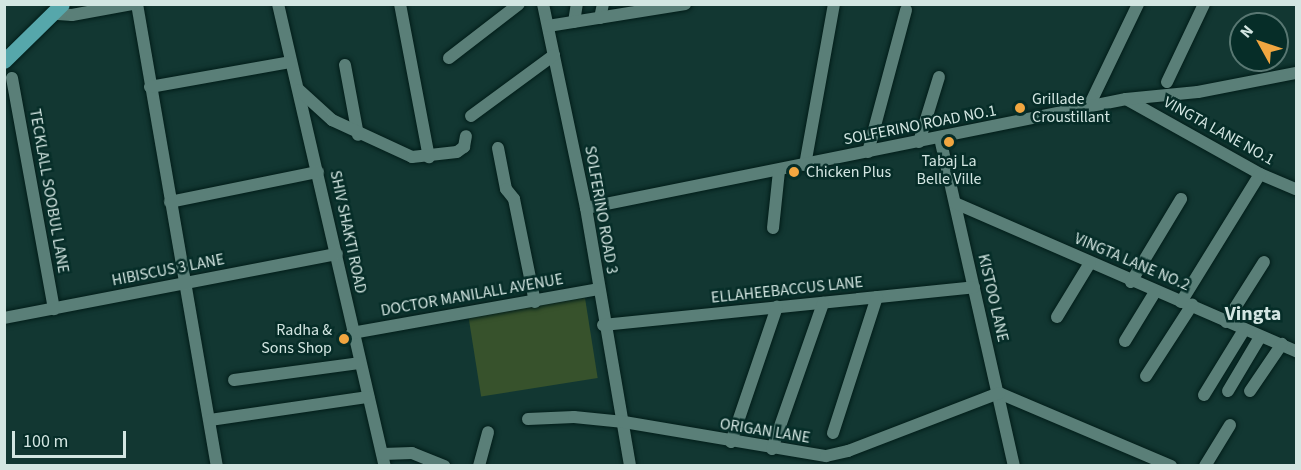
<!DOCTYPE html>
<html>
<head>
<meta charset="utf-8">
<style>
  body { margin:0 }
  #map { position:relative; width:1301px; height:470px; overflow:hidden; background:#123732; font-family:"Source Sans 3",sans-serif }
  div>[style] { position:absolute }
  .green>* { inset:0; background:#37522c; transform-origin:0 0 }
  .roads { filter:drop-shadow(0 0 2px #021d19) drop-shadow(0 0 2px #021d19) }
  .minor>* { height:12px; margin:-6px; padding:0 6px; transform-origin:6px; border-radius:6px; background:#5a7f78 }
  .major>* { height:15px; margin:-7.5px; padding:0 7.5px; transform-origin:7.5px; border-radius:7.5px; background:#56a7ab }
  .dots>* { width:16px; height:16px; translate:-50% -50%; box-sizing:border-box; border:3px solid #062d28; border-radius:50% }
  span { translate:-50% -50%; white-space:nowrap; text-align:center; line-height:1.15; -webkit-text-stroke:5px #062d28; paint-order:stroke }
  .poi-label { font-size:16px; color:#d3e6e2 }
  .left { translate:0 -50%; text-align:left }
  .right { translate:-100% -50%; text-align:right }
  .street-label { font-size:16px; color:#d3e6e2 }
  .quarter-label { font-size:20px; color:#d3e6e2; font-weight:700 }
  .frame { position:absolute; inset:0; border:6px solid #d3e6e2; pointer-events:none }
  .north { position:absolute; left:1229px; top:12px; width:60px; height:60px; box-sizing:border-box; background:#062d28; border:2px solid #587772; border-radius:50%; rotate:310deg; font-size:16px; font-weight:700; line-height:24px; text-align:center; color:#d3e6e2 }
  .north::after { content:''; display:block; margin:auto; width:21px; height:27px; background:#f1a640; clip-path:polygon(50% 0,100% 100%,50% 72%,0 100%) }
  .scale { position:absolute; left:12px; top:431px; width:114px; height:27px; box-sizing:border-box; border:3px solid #d3e6e2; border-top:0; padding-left:8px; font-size:18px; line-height:21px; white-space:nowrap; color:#d3e6e2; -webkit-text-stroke:4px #062d28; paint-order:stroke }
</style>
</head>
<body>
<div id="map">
  <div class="green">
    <i style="left:585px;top:298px;width:81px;height:118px;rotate:81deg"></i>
  </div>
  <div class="roads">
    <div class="minor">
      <i style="left:137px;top:4px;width:469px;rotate:80.2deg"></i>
      <i style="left:278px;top:4px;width:474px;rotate:77deg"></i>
      <i style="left:400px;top:4px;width:156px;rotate:79.3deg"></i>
      <i style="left:543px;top:4px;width:208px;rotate:78.1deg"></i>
      <i style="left:586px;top:208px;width:262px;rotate:80.3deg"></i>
      <i style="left:58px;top:14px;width:14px;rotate:4deg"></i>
      <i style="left:72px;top:15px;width:61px;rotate:-10.4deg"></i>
      <i style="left:600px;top:18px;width:14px;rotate:-78deg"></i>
      <i style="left:574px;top:22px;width:18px;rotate:-81deg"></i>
      <i style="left:548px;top:26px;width:139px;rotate:-9.1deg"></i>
      <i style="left:449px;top:58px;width:88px;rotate:-37.6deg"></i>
      <i style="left:345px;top:65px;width:71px;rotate:79.5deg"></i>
      <i style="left:12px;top:78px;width:235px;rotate:79.7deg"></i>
      <i style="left:1167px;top:82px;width:86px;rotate:-64.6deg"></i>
      <i style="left:150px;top:87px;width:142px;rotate:-10.1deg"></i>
      <i style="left:299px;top:90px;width:45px;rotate:42.3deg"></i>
      <i style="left:332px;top:120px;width:88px;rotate:24.8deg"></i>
      <i style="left:412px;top:157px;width:45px;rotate:-6.3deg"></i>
      <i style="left:457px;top:152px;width:9px;rotate:-36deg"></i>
      <i style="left:464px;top:147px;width:11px;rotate:-80deg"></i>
      <i style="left:1126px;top:99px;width:154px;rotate:29.2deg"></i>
      <i style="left:1260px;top:174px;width:39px;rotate:23deg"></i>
      <i style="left:1089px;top:106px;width:113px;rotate:-64.3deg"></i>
      <i style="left:471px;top:116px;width:103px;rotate:-36.3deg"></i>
      <i style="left:940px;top:138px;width:336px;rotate:77.3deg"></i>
      <i style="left:919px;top:142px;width:68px;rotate:-72.9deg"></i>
      <i style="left:498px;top:148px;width:42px;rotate:79deg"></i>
      <i style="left:506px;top:189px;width:13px;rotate:51deg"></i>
      <i style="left:514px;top:199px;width:105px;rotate:78.5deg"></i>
      <i style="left:868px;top:152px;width:147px;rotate:-75deg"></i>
      <i style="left:805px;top:165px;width:164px;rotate:-79.8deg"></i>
      <i style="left:170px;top:202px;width:151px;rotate:-11.5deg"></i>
      <i style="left:955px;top:203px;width:372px;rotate:23.5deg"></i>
      <i style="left:586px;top:208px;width:551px;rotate:-11.41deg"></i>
      <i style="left:1126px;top:99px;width:72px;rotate:-5.6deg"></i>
      <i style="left:1198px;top:92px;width:100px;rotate:-11deg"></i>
      <i style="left:773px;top:228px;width:57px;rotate:-84deg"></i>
      <i style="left:1131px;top:282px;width:97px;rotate:-58.9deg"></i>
      <i style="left:1181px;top:302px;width:150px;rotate:-58.3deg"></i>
      <i style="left:1057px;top:317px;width:63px;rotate:-58.6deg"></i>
      <i style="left:4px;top:318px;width:339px;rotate:-10.9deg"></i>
      <i style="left:1226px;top:322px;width:71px;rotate:-57.7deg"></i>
      <i style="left:603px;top:325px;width:373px;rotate:-5.8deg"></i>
      <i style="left:352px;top:333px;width:250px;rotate:-10.1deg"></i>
      <i style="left:1125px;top:341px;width:57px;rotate:-58.5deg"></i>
      <i style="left:1146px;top:376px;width:85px;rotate:-57.1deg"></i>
      <i style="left:234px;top:380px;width:126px;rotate:-7.7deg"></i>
      <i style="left:1228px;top:391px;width:63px;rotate:-59.3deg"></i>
      <i style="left:1250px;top:391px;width:57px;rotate:-55.8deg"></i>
      <i style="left:999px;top:393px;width:187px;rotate:23deg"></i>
      <i style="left:1204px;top:395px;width:76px;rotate:-58.4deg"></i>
      <i style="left:528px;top:419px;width:46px;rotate:-2.5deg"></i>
      <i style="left:574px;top:417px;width:50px;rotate:5.7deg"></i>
      <i style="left:624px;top:422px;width:205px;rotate:9.6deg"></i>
      <i style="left:826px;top:456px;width:23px;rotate:-13deg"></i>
      <i style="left:848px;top:451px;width:162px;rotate:-21deg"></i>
      <i style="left:210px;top:420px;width:160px;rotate:-8.3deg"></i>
      <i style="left:833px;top:433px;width:143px;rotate:-72.1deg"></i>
      <i style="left:731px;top:442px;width:143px;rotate:-71.2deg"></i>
      <i style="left:772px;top:449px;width:155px;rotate:-70.7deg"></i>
      <i style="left:383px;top:454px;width:29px;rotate:-2deg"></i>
      <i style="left:412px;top:453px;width:35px;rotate:22deg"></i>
      <i style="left:479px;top:466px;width:35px;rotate:-75deg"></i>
      <i style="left:1205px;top:466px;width:48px;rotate:-58.6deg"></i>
    </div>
    <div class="major">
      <i style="left:4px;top:61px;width:81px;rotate:-44.5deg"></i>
    </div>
  </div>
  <div class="dots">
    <i style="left:1020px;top:108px;background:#f1a640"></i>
    <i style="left:949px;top:142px;background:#f1a640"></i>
    <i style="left:794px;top:172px;background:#f1a640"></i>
    <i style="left:344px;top:339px;background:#f1a640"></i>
  </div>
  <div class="poi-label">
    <span class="left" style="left:1032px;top:108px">Grillade<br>Croustillant</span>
    <span style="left:949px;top:170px">Tabaj La<br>Belle Ville</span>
    <span class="left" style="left:806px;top:172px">Chicken Plus</span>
    <span class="right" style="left:332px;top:339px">Radha &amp;<br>Sons Shop</span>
  </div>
  <div class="street-label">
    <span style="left:920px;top:125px;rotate:-11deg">SOLFERINO ROAD NO.1</span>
    <span style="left:1219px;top:131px;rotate:29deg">VINGTA LANE NO.1</span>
    <span style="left:49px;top:191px;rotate:80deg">TECKLALL SOOBUL LANE</span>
    <span style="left:601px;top:210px;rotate:80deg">SOLFERINO ROAD 3</span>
    <span style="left:348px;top:232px;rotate:78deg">SHIV SHAKTI ROAD</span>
    <span style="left:1132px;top:262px;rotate:23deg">VINGTA LANE NO.2</span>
    <span style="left:168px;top:270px;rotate:-11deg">HIBISCUS 3 LANE</span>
    <span style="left:787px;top:290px;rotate:-6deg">ELLAHEEBACCUS LANE</span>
    <span style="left:472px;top:295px;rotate:-10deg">DOCTOR MANILALL AVENUE</span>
    <span style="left:993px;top:298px;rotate:77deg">KISTOO LANE</span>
    <span style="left:765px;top:431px;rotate:9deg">ORIGAN LANE</span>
  </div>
  <div class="quarter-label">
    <span style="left:1253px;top:314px">Vingta</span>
  </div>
  <div class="frame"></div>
  <div class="north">N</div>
  <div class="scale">100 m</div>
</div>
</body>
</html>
